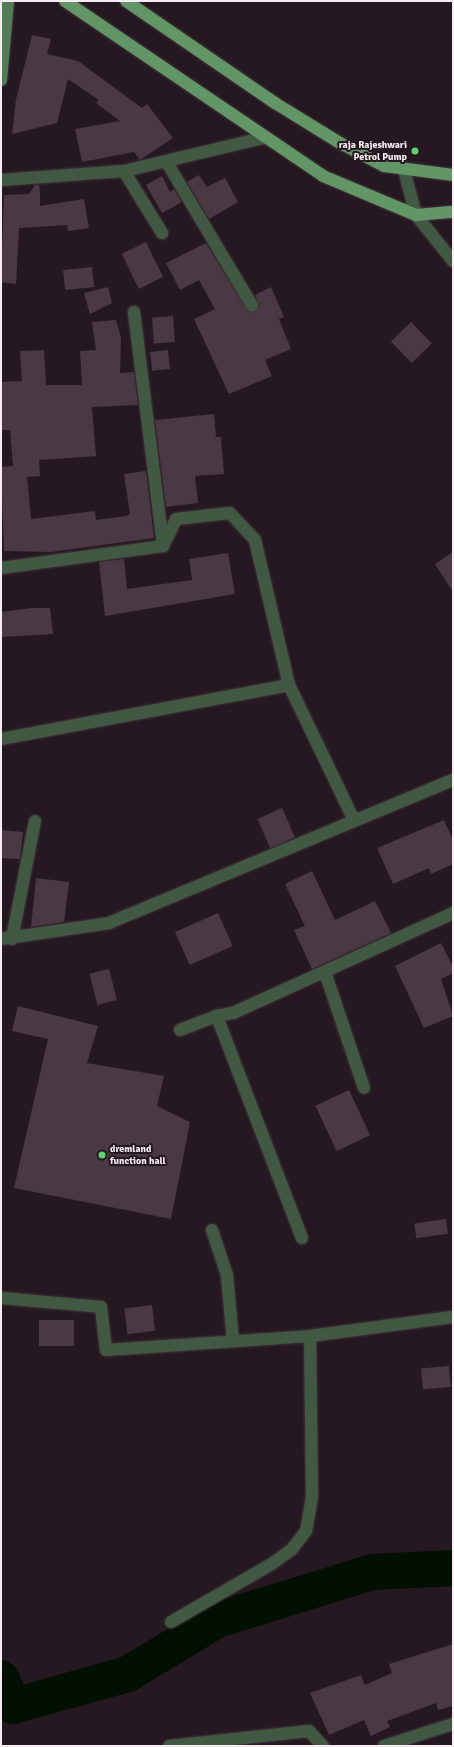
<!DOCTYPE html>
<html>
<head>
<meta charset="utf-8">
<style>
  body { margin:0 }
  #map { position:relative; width:454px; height:1747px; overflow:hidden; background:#261820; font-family:Signika,sans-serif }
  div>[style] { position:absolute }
  .river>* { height:36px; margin:-18px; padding:0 18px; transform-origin:18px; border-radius:18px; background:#011002 }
  .building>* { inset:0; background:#4a3942; transform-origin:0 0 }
  .roads { filter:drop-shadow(0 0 1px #43363d) drop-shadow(0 0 1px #43363d) }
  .minor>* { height:12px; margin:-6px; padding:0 6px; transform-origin:6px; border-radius:6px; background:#415943 }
  .secondary>* { height:12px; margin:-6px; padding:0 6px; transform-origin:6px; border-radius:6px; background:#547b57 }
  .primary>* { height:12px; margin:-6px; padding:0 6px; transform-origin:6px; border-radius:6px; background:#629667 }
  .dots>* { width:11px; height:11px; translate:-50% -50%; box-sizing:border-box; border:2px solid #261820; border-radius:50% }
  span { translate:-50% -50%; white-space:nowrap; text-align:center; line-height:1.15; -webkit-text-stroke:4px #261820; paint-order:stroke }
  .poi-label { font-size:10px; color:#f7ecf1; font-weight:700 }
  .right { translate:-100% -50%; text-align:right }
  .left { translate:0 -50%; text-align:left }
  .frame { position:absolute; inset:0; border:2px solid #f7ecf1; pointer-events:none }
</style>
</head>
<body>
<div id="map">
  <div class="river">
    <i style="left:1px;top:1678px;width:30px;rotate:67deg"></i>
    <i style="left:13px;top:1706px;width:119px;rotate:-15.5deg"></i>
    <i style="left:128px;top:1674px;width:104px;rotate:-31.2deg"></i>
    <i style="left:217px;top:1620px;width:162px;rotate:-17.2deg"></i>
    <i style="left:372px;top:1572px;width:81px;rotate:-2.8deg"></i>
  </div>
  <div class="building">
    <i style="clip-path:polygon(32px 35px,51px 39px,47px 54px,78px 61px,142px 108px,147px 104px,173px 138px,140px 160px,134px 152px,82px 162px,75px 129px,120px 121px,96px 103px,99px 100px,68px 79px,57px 123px,12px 134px,16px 99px)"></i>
    <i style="clip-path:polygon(199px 175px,207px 187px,225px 178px,238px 202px,209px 219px,187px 182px)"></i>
    <i style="clip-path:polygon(162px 176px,170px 192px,174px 189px,182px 202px,162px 213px,146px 185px)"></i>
    <i style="clip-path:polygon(35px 185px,39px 185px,40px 193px,40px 206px,84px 199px,89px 228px,68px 231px,67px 225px,19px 228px,16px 284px,1px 282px,4px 195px,29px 194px)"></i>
    <i style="left:146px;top:242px;width:39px;height:27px;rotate:64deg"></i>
    <i style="clip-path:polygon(206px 243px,248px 311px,259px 308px,255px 295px,271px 287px,284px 317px,279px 319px,291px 349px,265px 360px,272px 376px,229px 394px,194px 319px,215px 309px,199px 280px,180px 290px,166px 263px)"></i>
    <i style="left:92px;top:267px;width:20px;height:29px;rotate:84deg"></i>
    <i style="clip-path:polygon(108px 287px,112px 303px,90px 314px,84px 293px)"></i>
    <i style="left:173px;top:316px;width:26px;height:21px;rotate:86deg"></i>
    <i style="clip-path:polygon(116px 320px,121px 338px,120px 373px,134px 372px,138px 405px,92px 407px,96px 456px,39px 460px,40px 476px,27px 477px,31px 519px,95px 511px,96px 520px,126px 516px,130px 514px,124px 474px,146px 471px,154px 538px,51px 552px,4px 551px,1px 467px,13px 466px,10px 430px,1px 430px,1px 382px,22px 381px,20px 351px,44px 350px,46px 385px,82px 385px,80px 351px,96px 350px,92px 322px)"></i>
    <i style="left:411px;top:322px;width:30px;height:28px;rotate:46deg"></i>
    <i style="left:168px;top:350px;width:19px;height:18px;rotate:84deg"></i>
    <i style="clip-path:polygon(214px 414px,216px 437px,221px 437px,224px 474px,195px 476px,198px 503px,166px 507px,155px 420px)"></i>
    <i style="clip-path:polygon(453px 552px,453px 592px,435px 564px)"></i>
    <i style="clip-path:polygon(228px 553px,235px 594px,105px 616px,99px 562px,124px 559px,127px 589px,192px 580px,189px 559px)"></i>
    <i style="clip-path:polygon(32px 608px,50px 608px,53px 634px,1px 637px,1px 612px)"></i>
    <i style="left:282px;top:808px;width:32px;height:27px;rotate:66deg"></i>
    <i style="clip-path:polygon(444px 820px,453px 840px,453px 864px,431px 874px,429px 868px,393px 884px,377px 848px)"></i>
    <i style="clip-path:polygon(1px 830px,23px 832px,20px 859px,1px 858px)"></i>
    <i style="clip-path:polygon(312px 871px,335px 920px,375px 901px,391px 933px,312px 969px,294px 930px,305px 926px,285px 884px)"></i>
    <i style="clip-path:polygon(36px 878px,69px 882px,64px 922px,31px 927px)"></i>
    <i style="left:218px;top:913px;width:36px;height:47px;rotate:66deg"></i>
    <i style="clip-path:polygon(441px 943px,453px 967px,453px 973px,441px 979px,453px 1016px,424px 1028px,395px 966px)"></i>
    <i style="left:109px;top:969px;width:32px;height:20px;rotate:76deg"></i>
    <i style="clip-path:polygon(18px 1006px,98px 1026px,87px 1063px,164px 1076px,157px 1106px,190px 1122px,171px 1219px,14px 1188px,48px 1039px,12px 1031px)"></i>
    <i style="left:349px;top:1090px;width:50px;height:37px;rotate:65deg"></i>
    <i style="left:446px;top:1219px;width:15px;height:32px;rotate:82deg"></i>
    <i style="left:152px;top:1305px;width:26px;height:28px;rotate:83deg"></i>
    <i style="left:39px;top:1320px;width:35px;height:26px"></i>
    <i style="left:449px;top:1366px;width:21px;height:28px;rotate:85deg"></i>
    <i style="clip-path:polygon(453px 1644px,453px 1706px,438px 1710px,436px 1703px,387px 1721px,390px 1727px,371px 1736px,364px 1720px,329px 1735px,310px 1693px,361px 1675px,365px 1685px,392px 1673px,389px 1664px)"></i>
  </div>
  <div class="roads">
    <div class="minor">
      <i style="left:166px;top:161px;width:168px;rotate:59.2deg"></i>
      <i style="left:404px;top:170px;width:47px;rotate:75.1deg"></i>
      <i style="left:416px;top:215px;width:59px;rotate:51.2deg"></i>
      <i style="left:124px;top:171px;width:73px;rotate:58.5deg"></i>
      <i style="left:1px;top:180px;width:123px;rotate:-4.2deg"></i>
      <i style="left:124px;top:171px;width:143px;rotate:-13.4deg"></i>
      <i style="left:134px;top:312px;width:236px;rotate:82.9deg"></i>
      <i style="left:1px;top:568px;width:163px;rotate:-7.7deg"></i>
      <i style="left:163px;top:546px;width:30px;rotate:-64deg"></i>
      <i style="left:176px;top:519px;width:54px;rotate:-6.3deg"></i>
      <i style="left:230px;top:513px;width:37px;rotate:47deg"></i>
      <i style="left:255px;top:540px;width:149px;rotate:76.8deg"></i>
      <i style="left:289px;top:685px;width:150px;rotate:64.3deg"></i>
      <i style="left:1px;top:739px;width:293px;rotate:-10.6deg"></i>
      <i style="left:1px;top:939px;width:109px;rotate:-8.4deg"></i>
      <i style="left:109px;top:923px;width:373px;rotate:-22.6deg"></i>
      <i style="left:12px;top:939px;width:120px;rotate:-79deg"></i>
      <i style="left:325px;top:972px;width:122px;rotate:71.4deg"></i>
      <i style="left:180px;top:1030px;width:40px;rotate:-21deg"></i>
      <i style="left:212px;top:1230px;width:47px;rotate:71.6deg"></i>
      <i style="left:227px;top:1275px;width:66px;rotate:84.8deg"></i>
      <i style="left:302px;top:1238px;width:238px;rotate:-111deg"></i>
      <i style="left:217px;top:1016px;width:16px;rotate:-11deg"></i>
      <i style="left:233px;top:1013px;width:242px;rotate:-24.4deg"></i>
      <i style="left:1px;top:1298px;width:100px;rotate:5.1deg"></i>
      <i style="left:101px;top:1307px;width:43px;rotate:83.4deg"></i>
      <i style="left:106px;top:1350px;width:204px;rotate:-3.9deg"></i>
      <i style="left:310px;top:1336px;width:144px;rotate:-7.6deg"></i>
      <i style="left:171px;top:1622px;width:118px;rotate:-30deg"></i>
      <i style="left:273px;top:1563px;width:24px;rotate:-36deg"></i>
      <i style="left:292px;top:1549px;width:23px;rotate:-52deg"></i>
      <i style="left:306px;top:1531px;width:36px;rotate:-80deg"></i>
      <i style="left:312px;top:1496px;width:160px;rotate:-90.7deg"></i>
      <i style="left:169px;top:1746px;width:141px;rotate:-6.1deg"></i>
      <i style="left:309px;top:1731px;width:21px;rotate:47deg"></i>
      <i style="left:384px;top:1746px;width:72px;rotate:-17.7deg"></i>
    </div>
    <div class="secondary">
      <i style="left:1px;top:80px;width:79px;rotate:-84.9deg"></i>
    </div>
    <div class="primary">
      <i style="left:65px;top:1px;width:312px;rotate:34.1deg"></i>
      <i style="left:323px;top:176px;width:101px;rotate:22.8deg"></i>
      <i style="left:416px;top:215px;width:37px;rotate:-5deg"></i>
      <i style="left:126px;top:1px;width:181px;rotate:34.4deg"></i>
      <i style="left:275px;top:103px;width:76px;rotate:31.6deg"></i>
      <i style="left:340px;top:143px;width:50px;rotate:27.6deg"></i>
      <i style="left:384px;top:166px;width:70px;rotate:7.4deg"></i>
    </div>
  </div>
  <div class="dots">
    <i style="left:415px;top:151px;background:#5ad56f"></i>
    <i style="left:102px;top:1155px;background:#5ad56f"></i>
  </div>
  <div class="poi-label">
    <span class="right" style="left:407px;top:151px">raja Rajeshwari<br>Petrol Pump</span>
    <span class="left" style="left:110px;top:1155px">dremland<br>function hall</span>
  </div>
  <div class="frame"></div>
</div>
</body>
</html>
